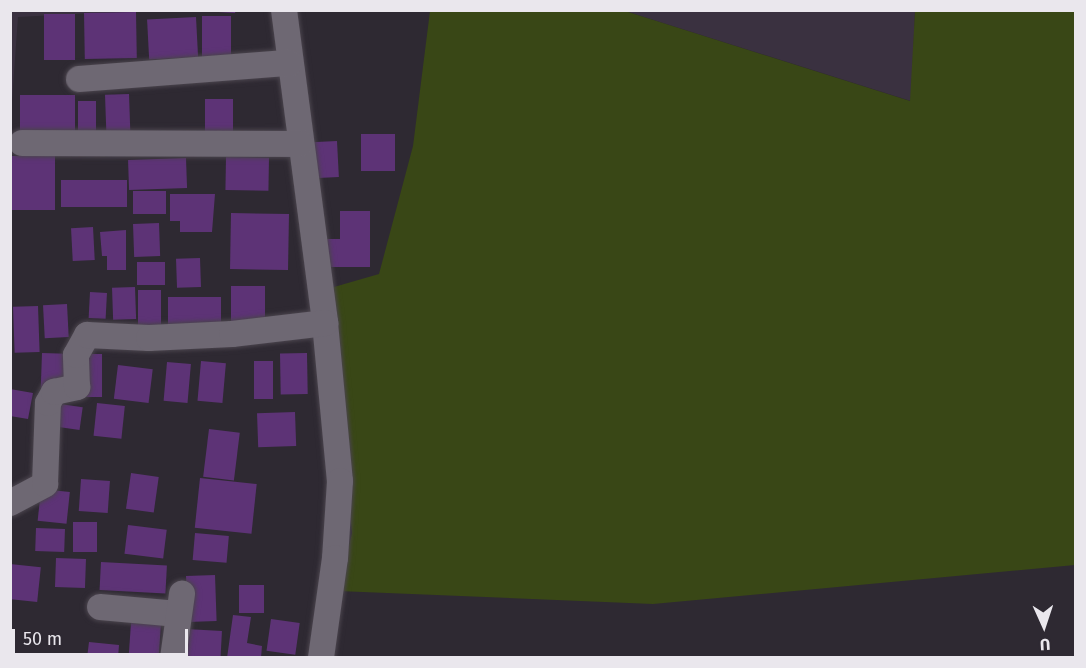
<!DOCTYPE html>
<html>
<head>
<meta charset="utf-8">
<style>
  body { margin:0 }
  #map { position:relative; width:1086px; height:668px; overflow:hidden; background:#2e2932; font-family:"Fira Sans",sans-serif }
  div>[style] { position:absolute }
  .built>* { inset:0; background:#3a3140 }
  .green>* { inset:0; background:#394716 }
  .building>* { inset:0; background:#5d3376; transform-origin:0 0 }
  .roads { filter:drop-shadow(0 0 2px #4a444d) drop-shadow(0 0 2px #4a444d) }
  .minor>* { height:26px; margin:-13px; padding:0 13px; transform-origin:13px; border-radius:13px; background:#6e6873 }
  span { translate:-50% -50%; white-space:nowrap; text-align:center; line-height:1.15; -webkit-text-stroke:5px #2e2932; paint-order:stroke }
  .frame { position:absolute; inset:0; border:12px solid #eae7ed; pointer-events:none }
  .north { position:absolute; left:1014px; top:596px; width:60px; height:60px; -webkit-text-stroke:4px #2e2932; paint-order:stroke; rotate:177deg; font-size:16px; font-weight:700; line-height:24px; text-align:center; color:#eae7ed }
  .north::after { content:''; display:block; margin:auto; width:21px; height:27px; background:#eae7ed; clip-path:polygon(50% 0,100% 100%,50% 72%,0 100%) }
  .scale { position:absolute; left:12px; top:629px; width:176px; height:27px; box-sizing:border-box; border:3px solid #eae7ed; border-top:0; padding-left:8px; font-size:18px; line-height:21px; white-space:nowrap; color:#eae7ed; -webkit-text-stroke:4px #2e2932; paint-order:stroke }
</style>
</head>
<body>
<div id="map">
  <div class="built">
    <i style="clip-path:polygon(11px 11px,132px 11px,18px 17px,11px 115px)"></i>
    <i style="clip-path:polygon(625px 11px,915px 11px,911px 101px)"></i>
  </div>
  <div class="green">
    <i style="clip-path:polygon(430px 11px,625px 11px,910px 101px,915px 11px,1075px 11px,1075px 565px,653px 604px,338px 591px,352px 533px,327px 289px,379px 274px,413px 146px)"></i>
  </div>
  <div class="building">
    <i style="clip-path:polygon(218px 10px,236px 10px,235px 13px,218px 12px)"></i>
    <i style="left:136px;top:12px;width:46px;height:52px;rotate:89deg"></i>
    <i style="left:44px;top:14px;width:31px;height:46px"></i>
    <i style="left:202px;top:16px;width:29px;height:51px"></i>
    <i style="left:196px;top:17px;width:40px;height:49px;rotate:87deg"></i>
    <i style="left:129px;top:94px;width:47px;height:24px;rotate:88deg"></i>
    <i style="left:75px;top:95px;width:45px;height:55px;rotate:90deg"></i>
    <i style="left:205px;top:99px;width:28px;height:42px"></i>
    <i style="left:78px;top:101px;width:18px;height:39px"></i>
    <i style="left:395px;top:134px;width:37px;height:34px;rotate:90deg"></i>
    <i style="left:337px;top:141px;width:36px;height:26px;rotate:87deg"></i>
    <i style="left:10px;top:156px;width:45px;height:54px"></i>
    <i style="left:226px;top:157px;width:43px;height:33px;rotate:1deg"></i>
    <i style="left:186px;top:158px;width:30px;height:58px;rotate:88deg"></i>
    <i style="left:61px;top:180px;width:66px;height:27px"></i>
    <i style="left:133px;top:191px;width:33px;height:23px"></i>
    <i style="clip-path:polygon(170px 194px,215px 194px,212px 232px,180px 232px,180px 221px,170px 221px)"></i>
    <i style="clip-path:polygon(340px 211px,370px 211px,370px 267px,325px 267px,326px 239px,340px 239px)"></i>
    <i style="left:231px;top:213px;width:58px;height:56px;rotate:1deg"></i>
    <i style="left:159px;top:223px;width:33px;height:26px;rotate:88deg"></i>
    <i style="left:93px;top:227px;width:33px;height:22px;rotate:87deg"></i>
    <i style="clip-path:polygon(126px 230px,126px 270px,107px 270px,107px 256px,102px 256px,100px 232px)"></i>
    <i style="left:200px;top:258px;width:29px;height:24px;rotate:88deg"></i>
    <i style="left:137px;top:262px;width:28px;height:23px"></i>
    <i style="left:231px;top:286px;width:34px;height:40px"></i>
    <i style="left:135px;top:287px;width:32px;height:23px;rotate:88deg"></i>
    <i style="left:138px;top:290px;width:23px;height:36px"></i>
    <i style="left:90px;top:292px;width:17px;height:26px;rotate:3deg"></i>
    <i style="left:168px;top:297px;width:53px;height:35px"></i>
    <i style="left:67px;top:304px;width:33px;height:24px;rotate:87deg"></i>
    <i style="left:38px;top:306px;width:46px;height:25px;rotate:88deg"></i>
    <i style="left:42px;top:353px;width:25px;height:35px;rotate:2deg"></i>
    <i style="left:307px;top:353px;width:41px;height:27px;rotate:89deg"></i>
    <i style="left:81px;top:354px;width:21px;height:43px"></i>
    <i style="left:201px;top:361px;width:25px;height:40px;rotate:5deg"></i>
    <i style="left:254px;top:361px;width:19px;height:38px"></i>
    <i style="left:167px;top:362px;width:24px;height:39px;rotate:5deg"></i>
    <i style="left:118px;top:365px;width:35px;height:34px;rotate:7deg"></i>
    <i style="clip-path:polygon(10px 389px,33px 393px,28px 419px,10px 416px)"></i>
    <i style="left:53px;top:403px;width:30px;height:23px;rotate:8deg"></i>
    <i style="left:97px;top:403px;width:28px;height:33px;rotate:6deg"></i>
    <i style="left:295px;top:412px;width:34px;height:38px;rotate:88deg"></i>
    <i style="left:209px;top:429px;width:31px;height:48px;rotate:7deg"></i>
    <i style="left:131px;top:473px;width:28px;height:36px;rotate:8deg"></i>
    <i style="left:200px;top:478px;width:57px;height:50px;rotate:6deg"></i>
    <i style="left:81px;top:479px;width:29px;height:32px;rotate:4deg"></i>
    <i style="left:41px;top:489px;width:29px;height:32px;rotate:6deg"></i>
    <i style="left:73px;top:522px;width:24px;height:30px"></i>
    <i style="left:128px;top:525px;width:39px;height:29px;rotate:7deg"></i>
    <i style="left:36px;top:528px;width:29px;height:23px;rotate:2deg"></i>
    <i style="left:195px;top:533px;width:34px;height:27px;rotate:5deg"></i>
    <i style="left:56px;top:558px;width:30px;height:29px;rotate:2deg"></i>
    <i style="left:101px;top:562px;width:66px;height:28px;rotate:3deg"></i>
    <i style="left:10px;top:564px;width:31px;height:35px;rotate:6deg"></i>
    <i style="left:215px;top:575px;width:46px;height:29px;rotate:88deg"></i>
    <i style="left:239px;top:585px;width:25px;height:28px"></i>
    <i style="clip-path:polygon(233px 615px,251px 617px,247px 643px,262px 646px,261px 658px,227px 658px)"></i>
    <i style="left:271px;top:619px;width:29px;height:32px;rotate:8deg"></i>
    <i style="left:131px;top:623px;width:30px;height:35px;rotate:4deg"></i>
    <i style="left:186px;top:629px;width:36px;height:29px;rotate:3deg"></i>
    <i style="clip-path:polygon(89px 642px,119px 645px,118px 658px,87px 658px)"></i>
  </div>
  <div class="roads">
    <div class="minor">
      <i style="left:284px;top:10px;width:316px;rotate:82.5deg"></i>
      <i style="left:325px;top:323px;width:159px;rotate:84.6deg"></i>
      <i style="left:340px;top:481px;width:77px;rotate:93.7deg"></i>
      <i style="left:335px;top:558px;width:101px;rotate:98deg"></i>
      <i style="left:79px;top:79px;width:211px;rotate:-4.4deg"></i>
      <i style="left:22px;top:143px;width:278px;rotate:0.2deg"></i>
      <i style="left:10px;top:503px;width:40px;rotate:-28deg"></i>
      <i style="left:45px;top:484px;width:81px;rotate:-87.9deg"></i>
      <i style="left:48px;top:403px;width:13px;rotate:-61deg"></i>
      <i style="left:54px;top:392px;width:24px;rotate:-12deg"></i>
      <i style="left:77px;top:387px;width:32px;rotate:-92deg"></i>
      <i style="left:76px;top:355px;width:23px;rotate:-61deg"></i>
      <i style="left:87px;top:335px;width:62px;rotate:2.8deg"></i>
      <i style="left:149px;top:338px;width:83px;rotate:-2.8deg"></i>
      <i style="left:232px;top:334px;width:94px;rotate:-6.7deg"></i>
      <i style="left:100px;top:607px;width:78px;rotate:5.1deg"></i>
      <i style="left:173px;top:658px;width:65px;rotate:-82deg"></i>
    </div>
  </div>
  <div class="frame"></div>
  <div class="north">U</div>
  <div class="scale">50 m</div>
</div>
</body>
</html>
